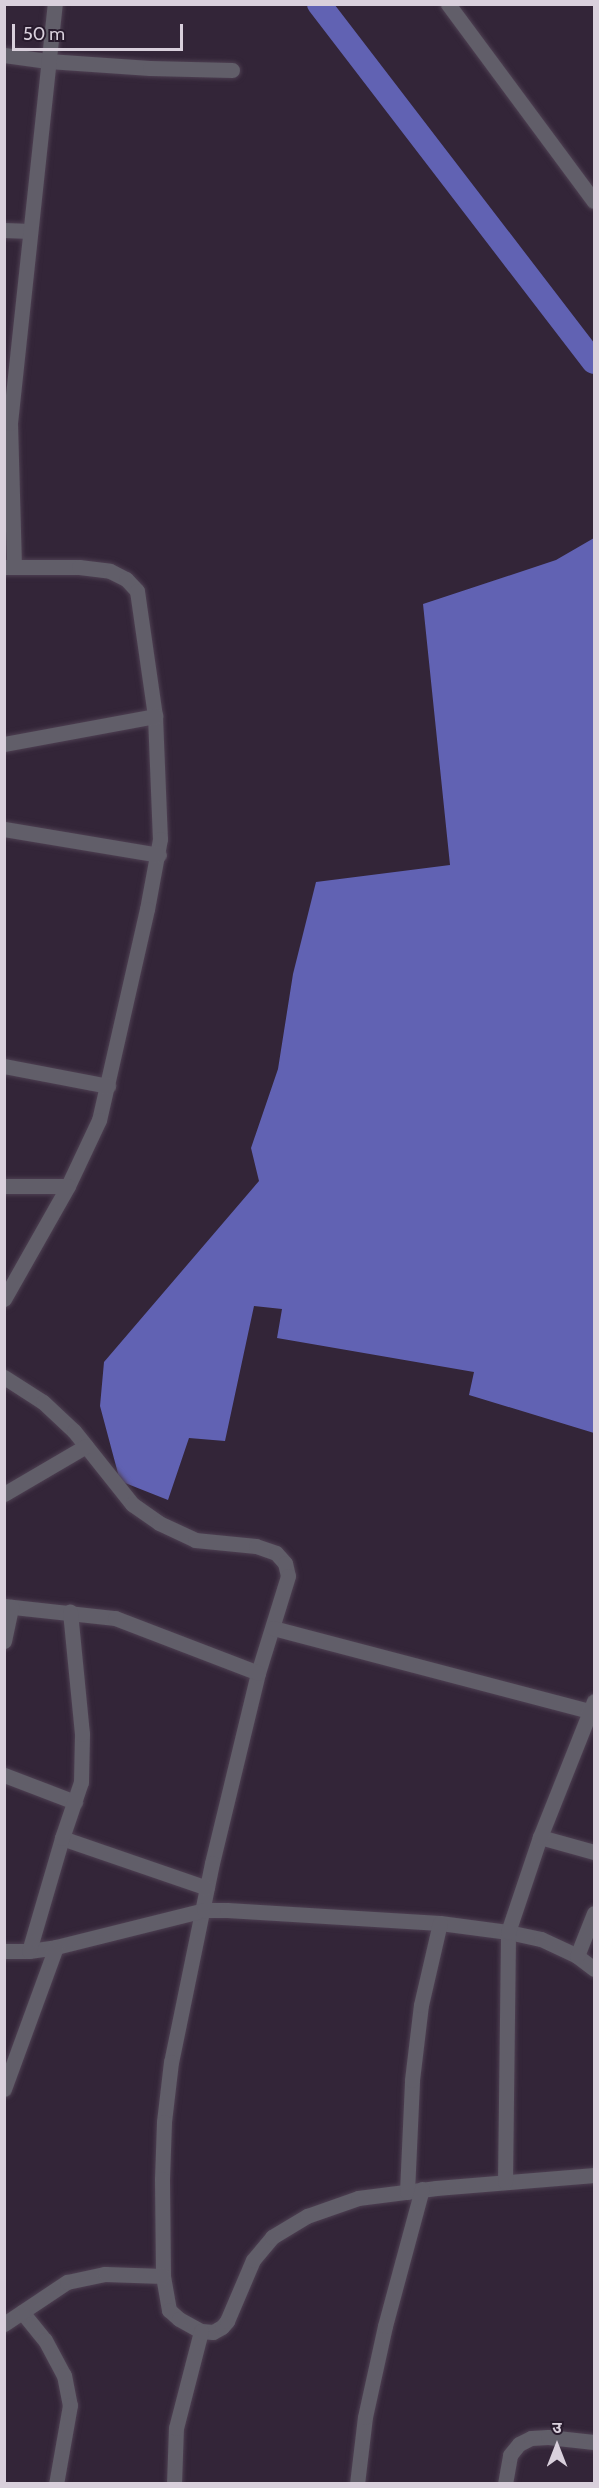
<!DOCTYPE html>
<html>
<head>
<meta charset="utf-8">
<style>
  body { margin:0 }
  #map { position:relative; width:599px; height:2488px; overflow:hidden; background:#332538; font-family:Cabin,"Noto Sans Devanagari",sans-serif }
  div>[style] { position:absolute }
  .water>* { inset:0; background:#6162b3 }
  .canal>* { height:24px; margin:-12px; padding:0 12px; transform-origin:12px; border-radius:12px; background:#6162b3 }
  .roads { filter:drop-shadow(0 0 2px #4e4052) drop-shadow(0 0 2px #4e4052) }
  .minor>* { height:15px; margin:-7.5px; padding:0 7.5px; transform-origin:7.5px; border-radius:7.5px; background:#615e69 }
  span { translate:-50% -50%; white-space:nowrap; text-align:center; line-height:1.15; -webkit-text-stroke:4.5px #281b2d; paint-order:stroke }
  .frame { position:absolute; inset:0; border:6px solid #d9d0dc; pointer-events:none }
  .north { position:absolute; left:527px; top:2416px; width:60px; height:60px; -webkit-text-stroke:4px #281b2d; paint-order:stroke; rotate:0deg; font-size:16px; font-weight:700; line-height:24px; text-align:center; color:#d9d0dc }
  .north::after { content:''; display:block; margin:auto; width:21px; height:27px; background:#d9d0dc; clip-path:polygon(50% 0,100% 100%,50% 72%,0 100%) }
  .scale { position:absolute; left:12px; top:24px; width:171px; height:27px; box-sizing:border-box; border:3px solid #d9d0dc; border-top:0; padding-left:8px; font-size:18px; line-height:21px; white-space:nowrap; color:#d9d0dc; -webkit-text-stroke:4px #281b2d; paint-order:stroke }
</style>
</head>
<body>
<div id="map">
  <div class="water">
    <i style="clip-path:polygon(594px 538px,594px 1433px,469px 1395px,474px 1372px,277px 1338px,282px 1309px,254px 1306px,225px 1441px,189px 1438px,168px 1500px,120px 1481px,100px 1406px,104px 1362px,259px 1181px,251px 1148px,278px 1069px,293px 974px,316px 882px,450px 865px,423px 604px,556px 560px)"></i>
  </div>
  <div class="canal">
    <i style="left:319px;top:4px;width:451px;rotate:52.5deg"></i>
  </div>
  <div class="roads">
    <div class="minor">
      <i style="left:448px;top:4px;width:245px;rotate:53.5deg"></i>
      <i style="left:4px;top:55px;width:44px;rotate:7.8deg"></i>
      <i style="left:48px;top:61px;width:102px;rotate:3.9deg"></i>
      <i style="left:150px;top:68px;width:82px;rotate:1.4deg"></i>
      <i style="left:4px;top:230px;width:26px;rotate:2deg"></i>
      <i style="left:14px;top:566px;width:143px;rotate:-91.6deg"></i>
      <i style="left:10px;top:423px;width:421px;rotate:-83.9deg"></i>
      <i style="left:4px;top:567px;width:75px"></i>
      <i style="left:79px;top:567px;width:31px;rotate:7deg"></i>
      <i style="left:110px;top:571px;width:18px;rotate:27deg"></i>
      <i style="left:126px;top:579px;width:16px;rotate:47deg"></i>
      <i style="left:137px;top:591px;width:126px;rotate:81.8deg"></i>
      <i style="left:155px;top:716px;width:123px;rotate:87.7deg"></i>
      <i style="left:160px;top:839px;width:71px;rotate:100.5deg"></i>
      <i style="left:147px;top:909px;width:216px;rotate:102.8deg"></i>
      <i style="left:99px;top:1120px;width:73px;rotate:115.2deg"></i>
      <i style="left:68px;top:1186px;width:130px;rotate:119.5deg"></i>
      <i style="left:4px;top:744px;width:154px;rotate:-10.5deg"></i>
      <i style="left:4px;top:829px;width:157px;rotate:9.5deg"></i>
      <i style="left:4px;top:1066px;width:106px;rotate:10.9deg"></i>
      <i style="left:4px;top:1186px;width:64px"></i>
      <i style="left:4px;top:1377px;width:46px;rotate:32.7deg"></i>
      <i style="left:43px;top:1402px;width:42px;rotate:43.1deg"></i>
      <i style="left:74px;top:1431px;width:93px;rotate:51.5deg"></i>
      <i style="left:132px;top:1504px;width:33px;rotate:35deg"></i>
      <i style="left:159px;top:1523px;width:40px;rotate:25deg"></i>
      <i style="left:195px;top:1540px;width:61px;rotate:5.6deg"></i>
      <i style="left:256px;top:1546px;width:21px;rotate:19deg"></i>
      <i style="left:276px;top:1553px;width:13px;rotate:48deg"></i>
      <i style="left:285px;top:1563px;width:13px;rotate:77deg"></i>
      <i style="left:288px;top:1576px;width:102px;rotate:107.2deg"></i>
      <i style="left:258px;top:1673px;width:195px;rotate:103.6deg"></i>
      <i style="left:212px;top:1863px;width:203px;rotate:101.6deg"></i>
      <i style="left:171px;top:2062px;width:60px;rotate:96.7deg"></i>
      <i style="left:164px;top:2122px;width:57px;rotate:92deg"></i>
      <i style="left:162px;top:2179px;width:97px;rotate:89.4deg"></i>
      <i style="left:163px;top:2276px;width:35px;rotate:80deg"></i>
      <i style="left:169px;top:2310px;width:13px;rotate:42deg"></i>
      <i style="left:179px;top:2319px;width:25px;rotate:29deg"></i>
      <i style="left:201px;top:2331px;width:12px;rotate:5deg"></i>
      <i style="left:213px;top:2332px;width:10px;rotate:-29deg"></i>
      <i style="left:222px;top:2327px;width:8px;rotate:-50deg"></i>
      <i style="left:227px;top:2321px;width:66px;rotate:-66.9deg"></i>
      <i style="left:253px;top:2260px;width:30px;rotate:-50deg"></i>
      <i style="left:272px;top:2237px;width:41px;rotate:-31deg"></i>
      <i style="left:307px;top:2216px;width:54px;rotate:-19.4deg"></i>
      <i style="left:358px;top:2198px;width:79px;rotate:-7.3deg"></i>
      <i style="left:436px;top:2188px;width:159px;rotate:-4.7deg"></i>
      <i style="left:4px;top:1494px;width:95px;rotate:-30.3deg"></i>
      <i style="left:4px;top:1606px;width:112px;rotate:6.2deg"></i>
      <i style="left:115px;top:1618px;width:153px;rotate:21deg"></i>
      <i style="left:273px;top:1628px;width:328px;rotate:14.7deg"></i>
      <i style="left:4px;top:1641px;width:35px;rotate:-78deg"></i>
      <i style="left:4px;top:1775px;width:76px;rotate:20.8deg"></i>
      <i style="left:540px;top:1837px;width:56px;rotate:15.5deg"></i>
      <i style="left:62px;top:1838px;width:153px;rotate:19deg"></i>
      <i style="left:4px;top:1951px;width:25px"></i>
      <i style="left:29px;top:1951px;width:27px;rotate:-8deg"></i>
      <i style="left:56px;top:1947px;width:153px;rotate:-14deg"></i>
      <i style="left:204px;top:1910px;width:23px"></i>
      <i style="left:227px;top:1910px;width:213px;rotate:3.5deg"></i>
      <i style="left:440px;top:1923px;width:69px;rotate:7.5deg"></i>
      <i style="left:508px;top:1932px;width:34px;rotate:12deg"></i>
      <i style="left:541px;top:1939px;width:40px;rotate:25deg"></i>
      <i style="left:577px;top:1956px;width:21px;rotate:37deg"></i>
      <i style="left:29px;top:1951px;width:118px;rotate:-73.7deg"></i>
      <i style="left:62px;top:1838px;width:59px;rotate:-71.3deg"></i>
      <i style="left:81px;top:1782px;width:48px;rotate:-88.8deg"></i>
      <i style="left:82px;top:1734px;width:123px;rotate:-95.6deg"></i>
      <i style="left:577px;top:1956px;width:46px;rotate:-68.4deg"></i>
      <i style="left:4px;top:2089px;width:151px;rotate:-69.9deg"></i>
      <i style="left:505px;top:2182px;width:250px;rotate:-89.3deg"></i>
      <i style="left:508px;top:1932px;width:100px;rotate:-71.4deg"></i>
      <i style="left:540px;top:1837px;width:146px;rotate:-68.3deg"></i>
      <i style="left:407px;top:2192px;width:112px;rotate:-87.4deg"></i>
      <i style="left:412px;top:2080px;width:76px;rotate:-83.2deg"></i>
      <i style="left:421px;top:2005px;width:84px;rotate:-77deg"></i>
      <i style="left:22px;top:2312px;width:36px;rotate:51deg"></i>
      <i style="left:45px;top:2340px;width:40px;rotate:62deg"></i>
      <i style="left:64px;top:2375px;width:31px;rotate:79deg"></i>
      <i style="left:70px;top:2405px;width:80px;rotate:100deg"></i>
      <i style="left:4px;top:2324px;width:76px;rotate:-33.7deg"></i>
      <i style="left:67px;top:2282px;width:39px;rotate:-12deg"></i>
      <i style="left:105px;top:2274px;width:58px;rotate:2deg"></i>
      <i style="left:174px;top:2484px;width:56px;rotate:-88deg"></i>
      <i style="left:176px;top:2428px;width:100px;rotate:-75.5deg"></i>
      <i style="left:357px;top:2484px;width:67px;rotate:-83.2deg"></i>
      <i style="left:365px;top:2417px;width:93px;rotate:-77.6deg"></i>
      <i style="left:385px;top:2326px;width:142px;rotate:-74.9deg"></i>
      <i style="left:505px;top:2484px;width:29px;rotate:-80deg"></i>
      <i style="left:510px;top:2455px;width:14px;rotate:-51deg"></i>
      <i style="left:519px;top:2444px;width:13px;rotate:-27deg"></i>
      <i style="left:531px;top:2438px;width:17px;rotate:-3deg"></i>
      <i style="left:548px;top:2437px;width:46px;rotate:6.2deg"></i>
    </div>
  </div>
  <div class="frame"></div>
  <div class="north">उ</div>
  <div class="scale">50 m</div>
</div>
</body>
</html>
